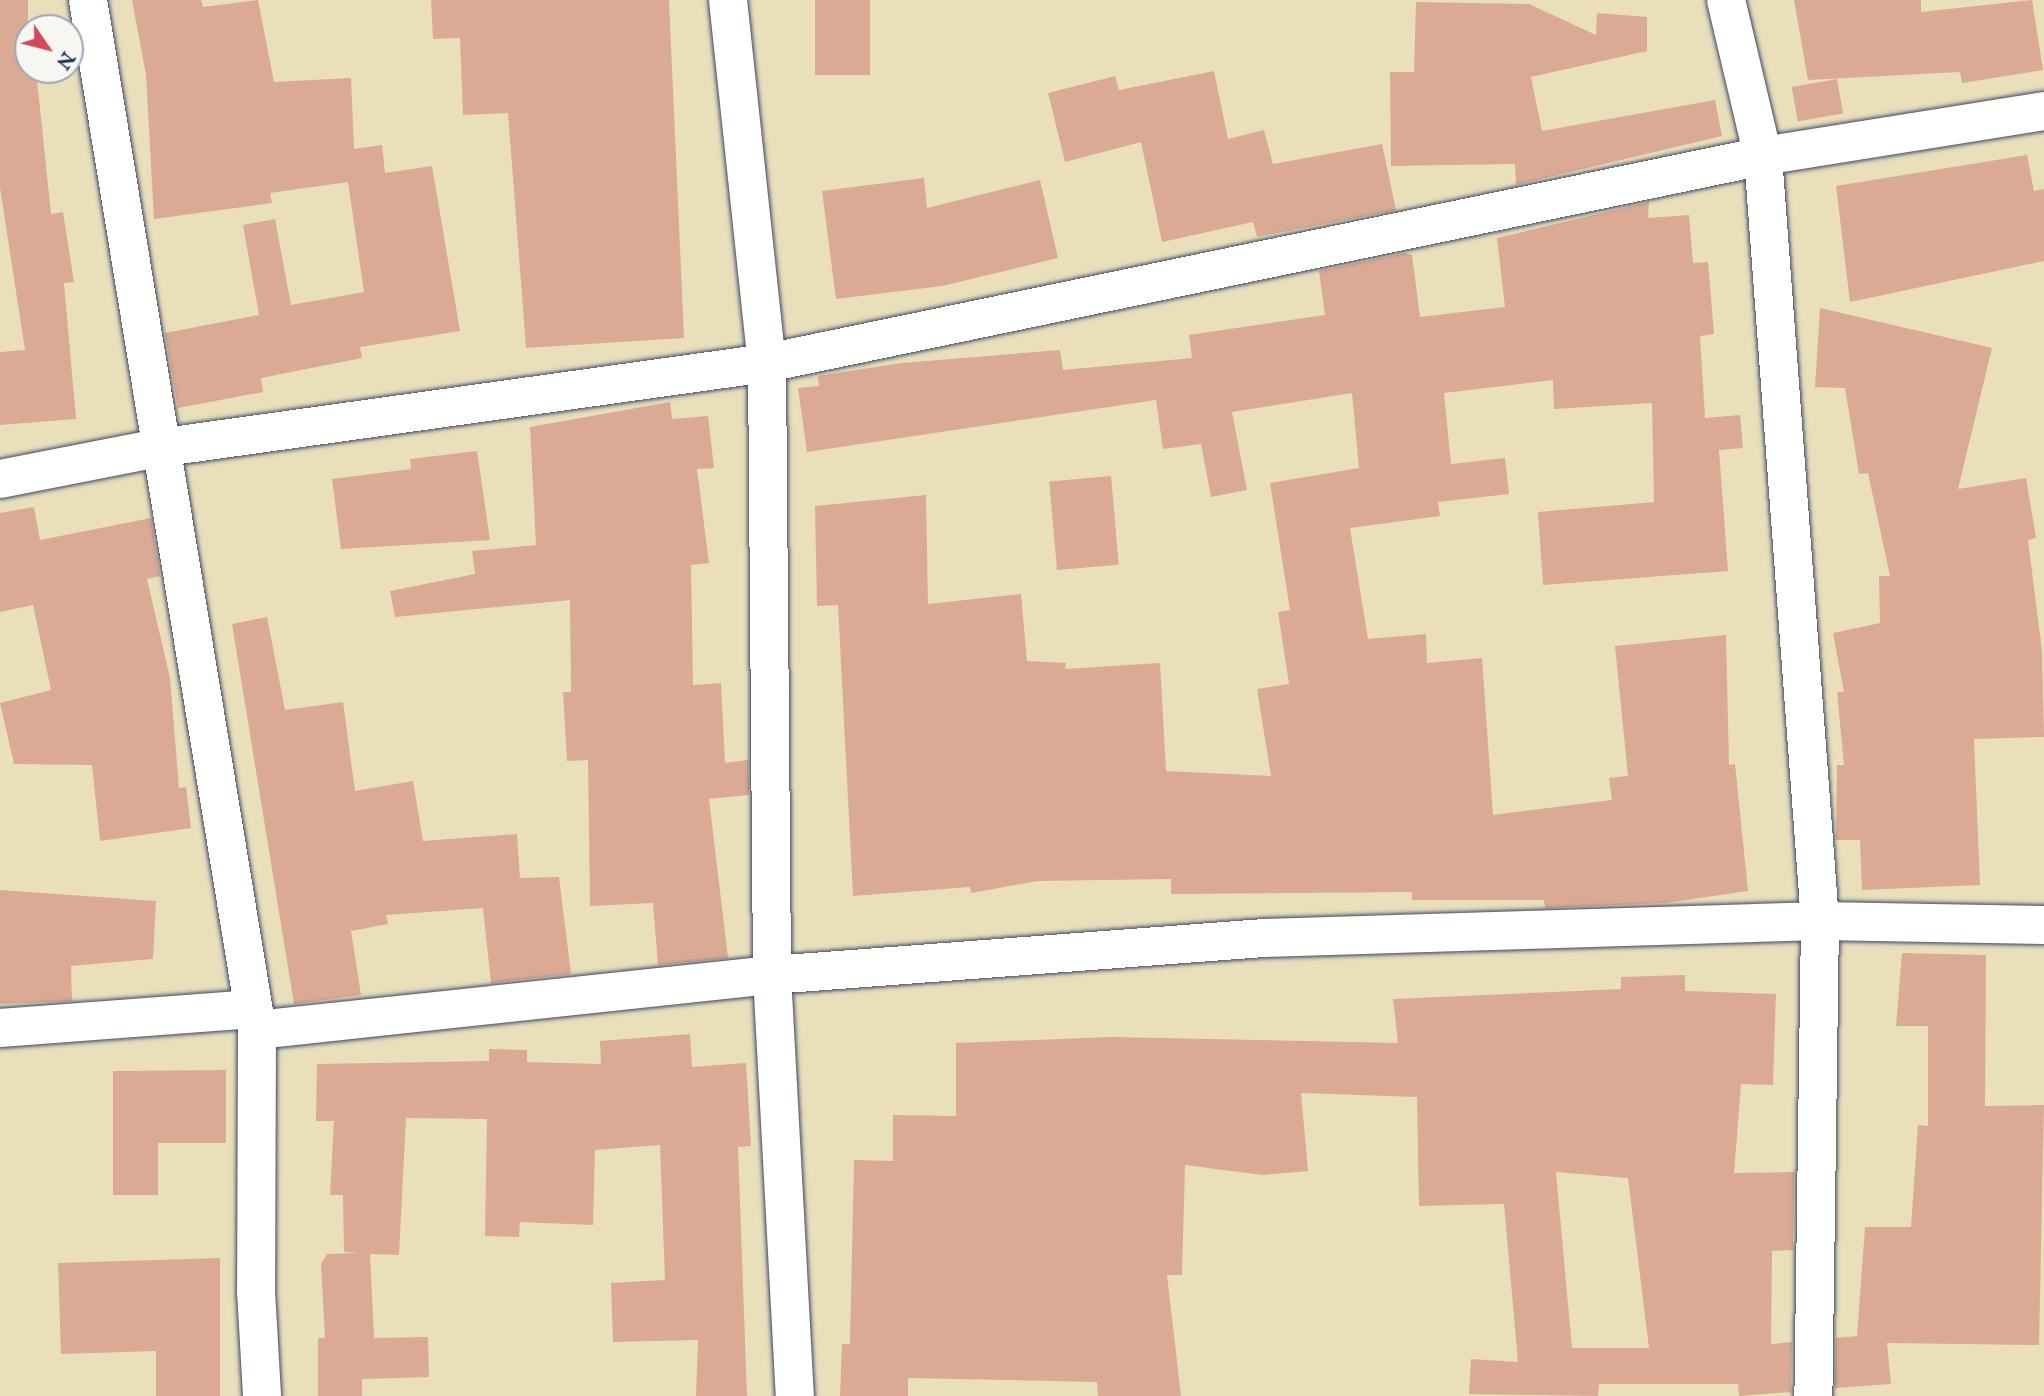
<!DOCTYPE html>
<html>
<head>
<meta charset="utf-8">
<style>
  body { margin:0 }
  #map { position:relative; width:2044px; height:1396px; overflow:hidden; background:#eadfbb; font-family:"IM FELL English",serif }
  div>[style] { position:absolute }
  .building>* { inset:0; background:#dbaa94; transform-origin:0 0 }
  .roads { filter:drop-shadow(0 0 2px #3a496c) drop-shadow(0 0 2px #3a496c) }
  .minor>* { height:38px; margin:-19px; padding:0 19px; transform-origin:19px; border-radius:19px; background:#fff }
  span { translate:-50% -50%; white-space:nowrap; text-align:center; line-height:1.15; -webkit-text-stroke:6px #f6f6f2; paint-order:stroke }
  .north { position:absolute; left:14px; top:14px; width:70px; height:70px; box-sizing:border-box; background:#f6f6f2; border:2px solid #9ea6b7; border-radius:50%; rotate:125deg; font-size:19px; font-weight:700; line-height:28px; text-align:center; color:#1b2f5e }
  .north::after { content:''; display:block; margin:auto; width:24px; height:32px; background:#d1495b; clip-path:polygon(50% 0,100% 100%,50% 72%,0 100%) }
</style>
</head>
<body>
<div id="map">
  <div class="building">
    <i style="clip-path:polygon(0 0,28px 0,28px 70px,36px 70px,51px 214px,63px 212px,74px 282px,64px 283px,76px 419px,0 425px,0 352px,25px 350px,0 188px)"></i>
    <i style="clip-path:polygon(132px 0,201px 0,203px 7px,258px 0,274px 82px,351px 78px,354px 149px,382px 145px,385px 173px,432px 166px,460px 331px,360px 347px,362px 358px,261px 378px,263px 392px,178px 408px,165px 333px,259px 315px,243px 225px,275px 219px,291px 305px,364px 292px,348px 182px,270px 193px,272px 203px,154px 219px,146px 75px)"></i>
    <i style="clip-path:polygon(431px 0,669px 0,684px 338px,526px 348px,508px 113px,463px 115px,460px 38px,433px 39px)"></i>
    <i style="left:815px;top:0;width:55px;height:75px"></i>
    <i style="clip-path:polygon(1794px 0,1921px 0,1921px 12px,2032px 0,2043px 70px,1962px 83px,1960px 72px,1808px 80px)"></i>
    <i style="clip-path:polygon(1416px 2px,1529px 4px,1596px 35px,1597px 13px,1647px 17px,1647px 51px,1531px 77px,1542px 131px,1715px 100px,1722px 136px,1516px 185px,1515px 164px,1391px 166px,1390px 72px,1414px 72px)"></i>
    <i style="clip-path:polygon(1214px 71px,1228px 139px,1264px 130px,1273px 164px,1382px 144px,1396px 210px,1257px 237px,1253px 222px,1162px 242px,1141px 142px,1065px 162px,1048px 93px,1115px 76px,1119px 90px)"></i>
    <i style="left:1837px;top:79px;width:35px;height:46px;rotate:80deg"></i>
    <i style="clip-path:polygon(2027px 155px,2034px 191px,2044px 189px,2044px 261px,1850px 302px,1836px 186px)"></i>
    <i style="clip-path:polygon(924px 178px,927px 208px,1040px 180px,1058px 258px,942px 286px,836px 299px,822px 191px)"></i>
    <i style="clip-path:polygon(1649px 202px,1648px 218px,1689px 215px,1693px 263px,1708px 262px,1714px 334px,1700px 336px,1705px 418px,1740px 415px,1743px 448px,1719px 450px,1728px 571px,1543px 585px,1538px 512px,1654px 502px,1652px 403px,1554px 409px,1553px 380px,1444px 393px,1451px 464px,1505px 458px,1509px 494px,1438px 502px,1440px 516px,1350px 528px,1368px 639px,1426px 634px,1427px 663px,1482px 658px,1493px 815px,1612px 800px,1609px 778px,1628px 776px,1615px 646px,1726px 635px,1729px 765px,1735px 764px,1748px 891px,1666px 903px,1545px 908px,1544px 900px,1412px 900px,1412px 892px,1171px 894px,1171px 879px,1038px 881px,971px 893px,970px 887px,853px 896px,838px 605px,817px 606px,815px 506px,926px 495px,928px 604px,1021px 594px,1027px 661px,1066px 663px,1065px 669px,1160px 663px,1166px 771px,1271px 776px,1257px 689px,1289px 684px,1278px 612px,1290px 610px,1270px 483px,1359px 468px,1352px 393px,1232px 412px,1247px 490px,1211px 497px,1201px 444px,1163px 449px,1156px 400px,807px 452px,798px 388px,819px 386px,818px 376px,902px 363px,1060px 350px,1063px 370px,1192px 358px,1189px 335px,1325px 315px,1319px 271px,1405px 253px,1412px 255px,1420px 317px,1505px 307px,1497px 238px)"></i>
    <i style="clip-path:polygon(1820px 308px,1992px 348px,1958px 489px,2026px 478px,2036px 538px,2028px 540px,2042px 651px,2044px 737px,1974px 739px,1980px 885px,1862px 890px,1860px 840px,1836px 840px,1837px 765px,1844px 765px,1837px 692px,1844px 692px,1833px 633px,1880px 623px,1879px 576px,1890px 576px,1868px 473px,1859px 474px,1845px 388px,1815px 387px)"></i>
    <i style="clip-path:polygon(670px 402px,672px 419px,708px 416px,714px 468px,697px 469px,709px 563px,691px 565px,693px 685px,721px 683px,725px 763px,748px 760px,749px 795px,709px 799px,728px 958px,658px 965px,653px 903px,590px 906px,588px 760px,567px 761px,563px 692px,571px 692px,570px 600px,395px 617px,390px 591px,475px 574px,472px 551px,536px 545px,530px 427px)"></i>
    <i style="clip-path:polygon(477px 451px,490px 540px,341px 549px,332px 479px,411px 469px,410px 459px)"></i>
    <i style="left:1111px;top:476px;width:89px;height:62px;rotate:85deg"></i>
    <i style="clip-path:polygon(34px 507px,40px 540px,151px 518px,160px 576px,147px 579px,170px 678px,179px 788px,186px 787px,191px 828px,100px 841px,92px 765px,14px 764px,0 703px,51px 690px,33px 605px,0 612px,0 513px)"></i>
    <i style="clip-path:polygon(267px 617px,285px 710px,343px 702px,355px 791px,413px 781px,423px 841px,517px 834px,520px 878px,559px 877px,571px 974px,491px 983px,483px 908px,386px 915px,388px 924px,351px 931px,361px 995px,294px 1004px,232px 624px)"></i>
    <i style="clip-path:polygon(0 890px,156px 901px,153px 959px,71px 966px,72px 1001px,0 1004px)"></i>
    <i style="clip-path:polygon(1902px 953px,1986px 955px,1985px 1106px,2044px 1105px,2039px 1345px,1887px 1343px,1891px 1384px,1835px 1388px,1836px 1338px,1857px 1336px,1865px 1227px,1911px 1227px,1918px 1125px,1928px 1126px,1928px 1026px,1896px 1026px)"></i>
    <i style="clip-path:polygon(evenodd,1685px 975px,1685px 991px,1776px 994px,1773px 1085px,1741px 1084px,1734px 1173px,1794px 1172px,1793px 1250px,1772px 1251px,1771px 1344px,1792px 1342px,1791px 1392px,1739px 1396px,1738px 1384px,1599px 1384px,1598px 1396px,1469px 1394px,1471px 1359px,1518px 1362px,1504px 1204px,1419px 1206px,1417px 1097px,1301px 1093px,1308px 1171px,1262px 1175px,1185px 1165px,1182px 1275px,1167px 1275px,1181px 1396px,1098px 1396px,1097px 1382px,908px 1378px,908px 1396px,840px 1396px,842px 1344px,850px 1344px,854px 1160px,893px 1161px,893px 1115px,956px 1116px,956px 1043px,1111px 1037px,1398px 1043px,1393px 999px,1621px 989px,1621px 977px,1685px 975px,1556px 1172px,1628px 1178px,1649px 1348px,1572px 1348px,1556px 1172px)"></i>
    <i style="clip-path:polygon(690px 1034px,692px 1067px,746px 1063px,751px 1146px,738px 1147px,747px 1396px,696px 1396px,698px 1340px,613px 1342px,611px 1283px,665px 1280px,660px 1145px,595px 1150px,593px 1225px,520px 1222px,519px 1237px,485px 1236px,487px 1119px,406px 1118px,399px 1255px,370px 1254px,374px 1338px,428px 1337px,429px 1377px,362px 1379px,362px 1396px,318px 1396px,318px 1338px,325px 1338px,321px 1264px,327px 1254px,359px 1253px,344px 1252px,343px 1195px,330px 1195px,334px 1121px,316px 1121px,317px 1064px,489px 1061px,489px 1049px,527px 1050px,527px 1062px,601px 1064px,600px 1041px)"></i>
    <i style="clip-path:polygon(226px 1070px,226px 1143px,158px 1143px,158px 1195px,113px 1195px,113px 1071px)"></i>
    <i style="clip-path:polygon(220px 1258px,220px 1396px,156px 1396px,156px 1351px,61px 1354px,58px 1263px)"></i>
  </div>
  <div class="roads">
    <div class="minor">
      <i style="left:88px;top:0;width:1044px;rotate:80.68deg"></i>
      <i style="left:257px;top:1030px;width:261px;rotate:90.2deg"></i>
      <i style="left:256px;top:1291px;width:105px;rotate:86.7deg"></i>
      <i style="left:728px;top:0;width:365px;rotate:83.9deg"></i>
      <i style="left:767px;top:363px;width:612px;rotate:89.53deg"></i>
      <i style="left:772px;top:975px;width:422px;rotate:86.9deg"></i>
      <i style="left:1726px;top:0;width:160px;rotate:76.7deg"></i>
      <i style="left:1763px;top:156px;width:767px;rotate:85.74deg"></i>
      <i style="left:1820px;top:921px;width:475px;rotate:90.8deg"></i>
      <i style="left:0;top:479px;width:161px;rotate:-11.1deg"></i>
      <i style="left:158px;top:448px;width:615px;rotate:-7.95deg"></i>
      <i style="left:767px;top:363px;width:1017px;rotate:-11.74deg"></i>
      <i style="left:1763px;top:156px;width:285px;rotate:-9.1deg"></i>
      <i style="left:0;top:1028px;width:254px;rotate:-4.3deg"></i>
      <i style="left:257px;top:1030px;width:518px;rotate:-6.1deg"></i>
      <i style="left:772px;top:975px;width:493px;rotate:-4.3deg"></i>
      <i style="left:1264px;top:938px;width:556px;rotate:-1.75deg"></i>
      <i style="left:1820px;top:921px;width:224px;rotate:1deg"></i>
    </div>
  </div>
  <div class="north">N</div>
</div>
</body>
</html>
